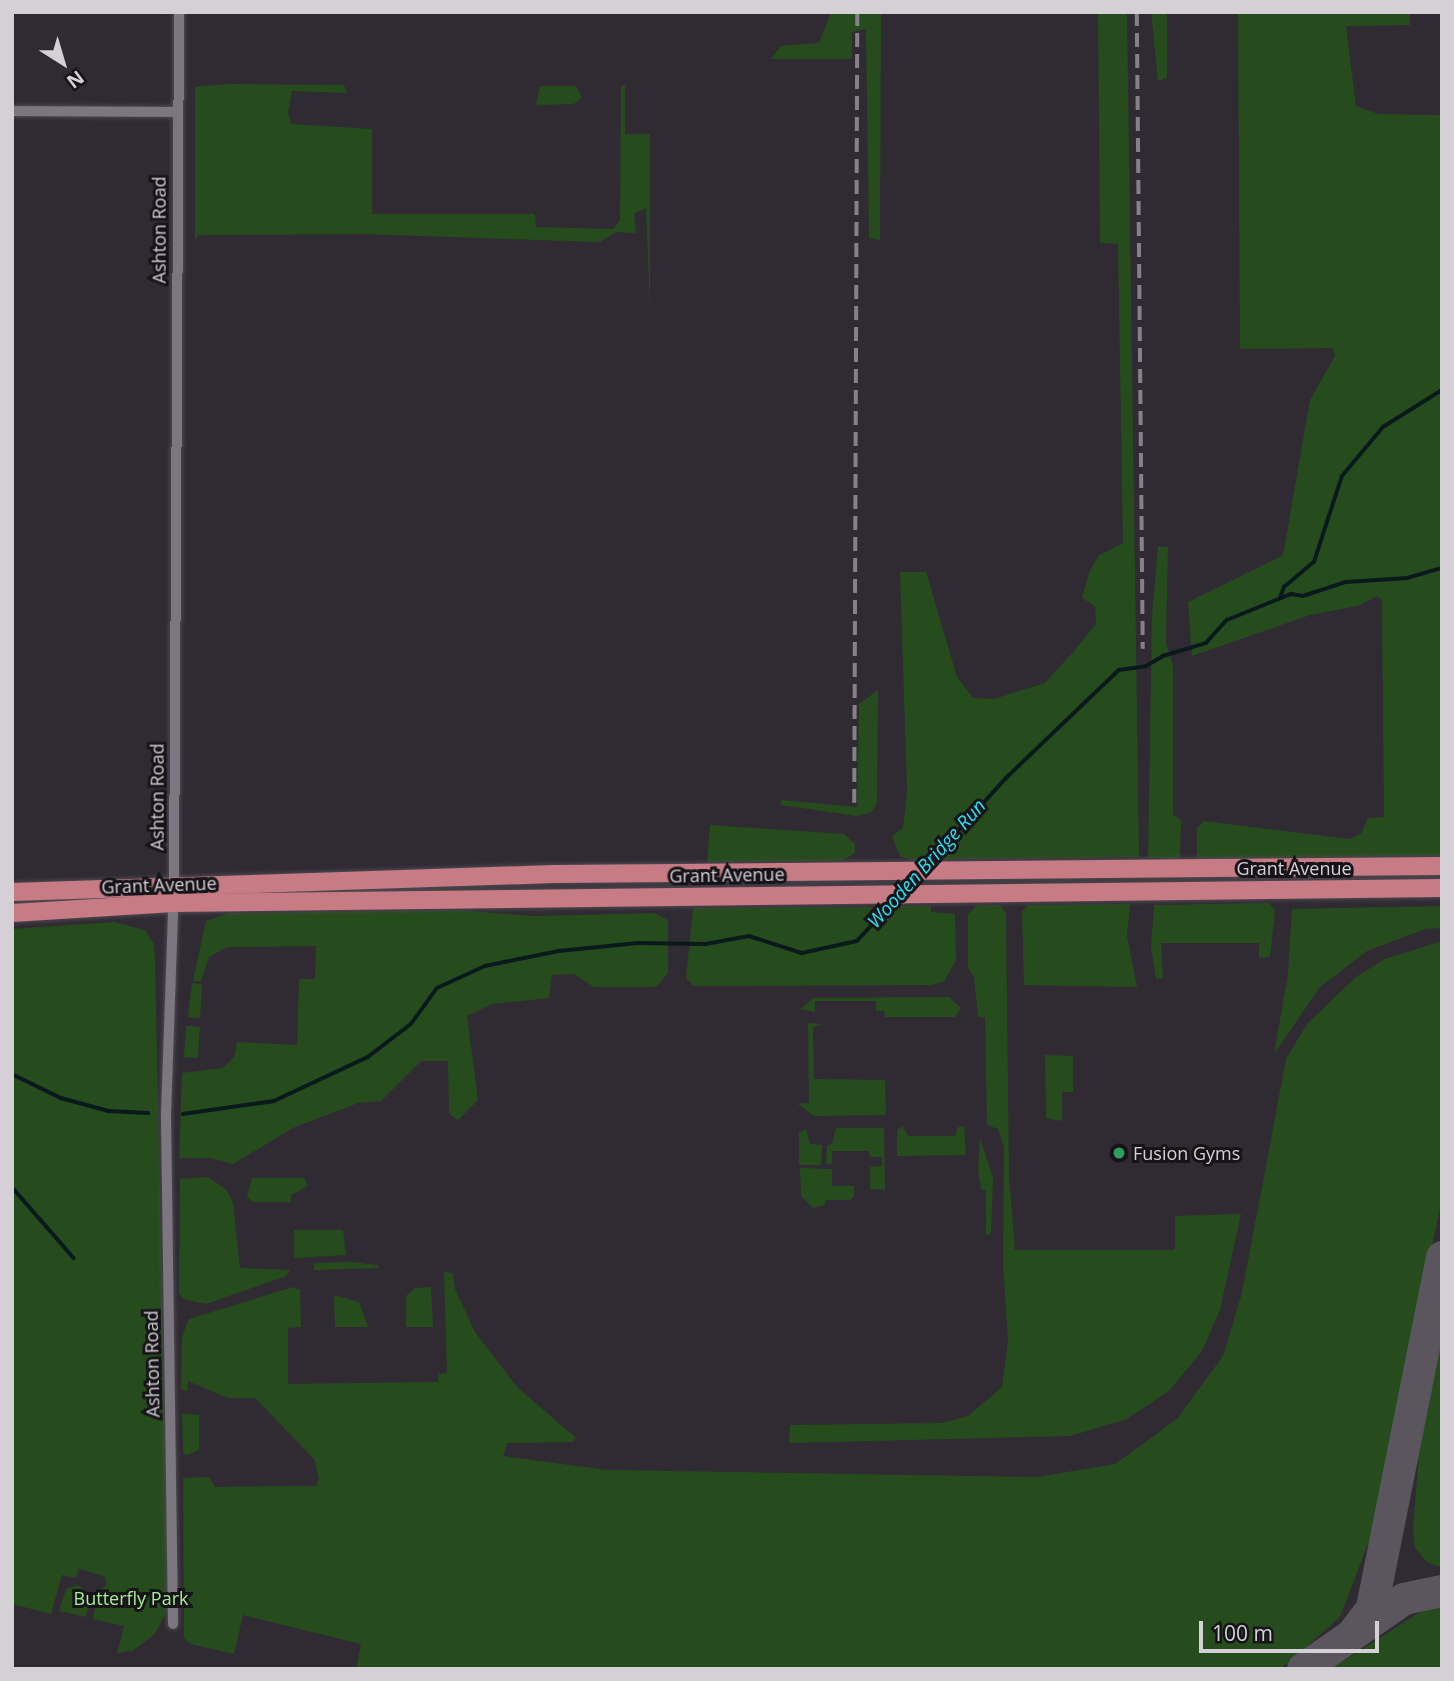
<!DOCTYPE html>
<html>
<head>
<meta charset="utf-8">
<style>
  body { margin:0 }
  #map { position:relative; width:1454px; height:1681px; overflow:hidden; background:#302a33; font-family:"Open Sans",sans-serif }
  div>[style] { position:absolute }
  .green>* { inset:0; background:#264c1d; transform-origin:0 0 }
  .stream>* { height:3.5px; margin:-1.75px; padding:0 1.75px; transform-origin:1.75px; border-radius:1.75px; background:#0a1a1c }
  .taxiway>* { height:32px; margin:-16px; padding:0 16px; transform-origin:16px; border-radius:16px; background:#5b565e }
  .roads { filter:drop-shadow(0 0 2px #4d484f) drop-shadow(0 0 2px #4d484f) }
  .street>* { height:10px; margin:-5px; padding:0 5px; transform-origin:5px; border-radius:5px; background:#7c7681 }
  .primary>* { height:18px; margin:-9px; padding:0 9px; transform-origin:9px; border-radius:9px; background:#c67b85 }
  .rail>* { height:3.5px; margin-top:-1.75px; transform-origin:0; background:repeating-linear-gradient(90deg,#868189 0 14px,transparent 0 21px) }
  .dots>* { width:19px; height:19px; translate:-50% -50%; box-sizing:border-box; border:4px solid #161418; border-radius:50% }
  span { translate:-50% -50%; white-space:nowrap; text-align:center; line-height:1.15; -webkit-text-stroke:6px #161418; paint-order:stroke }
  .street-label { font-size:18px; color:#d4d0d6 }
  .poi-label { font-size:18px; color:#d4d0d6 }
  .left { translate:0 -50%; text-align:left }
  .park-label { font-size:18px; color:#a5ee95 }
  .water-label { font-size:19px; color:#26e3f7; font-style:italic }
  .frame { position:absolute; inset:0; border:14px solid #d4d0d6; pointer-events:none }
  .north { position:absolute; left:28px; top:28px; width:70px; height:70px; -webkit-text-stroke:5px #161418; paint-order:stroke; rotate:143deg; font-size:19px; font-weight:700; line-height:28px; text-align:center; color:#d4d0d6 }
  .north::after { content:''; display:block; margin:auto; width:24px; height:32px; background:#d4d0d6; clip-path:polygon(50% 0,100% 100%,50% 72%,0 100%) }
  .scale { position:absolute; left:1199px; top:1621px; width:180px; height:32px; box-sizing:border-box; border:4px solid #d4d0d6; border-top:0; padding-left:9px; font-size:21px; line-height:24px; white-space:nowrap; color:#d4d0d6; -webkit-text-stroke:5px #161418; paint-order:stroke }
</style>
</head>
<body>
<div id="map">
  <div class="green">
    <i style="clip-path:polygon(831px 12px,881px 12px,880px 240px,869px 238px,866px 29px,852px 32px,852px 59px,771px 59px,781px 46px,819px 43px)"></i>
    <i style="clip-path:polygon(1098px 12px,1127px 12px,1139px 857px,912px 860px,900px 856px,892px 836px,903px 828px,907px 790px,900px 572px,926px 572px,957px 677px,973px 698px,994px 699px,1045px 683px,1074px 651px,1096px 624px,1095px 606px,1082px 598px,1089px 573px,1098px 556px,1123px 543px,1118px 244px,1100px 243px)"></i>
    <i style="clip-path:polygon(1151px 12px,1167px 12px,1167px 78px,1158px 81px)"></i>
    <i style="clip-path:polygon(1238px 12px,1410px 12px,1410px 25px,1346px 26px,1356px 106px,1378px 114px,1442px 115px,1442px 856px,1197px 859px,1197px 828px,1204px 821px,1350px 839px,1361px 834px,1368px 818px,1384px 817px,1382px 600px,1377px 596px,1357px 606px,1310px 615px,1192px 656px,1188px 602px,1283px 555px,1310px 400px,1335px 356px,1333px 348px,1240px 349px)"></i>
    <i style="clip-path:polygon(229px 84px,344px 85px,347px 93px,292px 91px,288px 113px,291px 124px,372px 129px,372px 214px,535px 214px,536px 227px,613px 229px,620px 220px,621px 86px,625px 86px,625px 134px,650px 134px,650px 309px,646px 208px,634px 214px,636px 233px,616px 232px,600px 242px,361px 234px,199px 235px,195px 240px,195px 87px)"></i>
    <i style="clip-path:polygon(540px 86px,576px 86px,582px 97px,574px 104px,536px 105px)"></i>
    <i style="clip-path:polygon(1158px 546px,1168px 547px,1166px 642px,1173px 666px,1173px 815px,1181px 820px,1180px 859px,1148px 858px,1152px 616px)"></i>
    <i style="clip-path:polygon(878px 690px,877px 802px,872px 812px,857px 816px,781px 805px,781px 800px,857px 807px,859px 704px)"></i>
    <i style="clip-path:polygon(710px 825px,844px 834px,855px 844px,855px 853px,842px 861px,707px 862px)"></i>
    <i style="clip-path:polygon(1269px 903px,1275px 911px,1270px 957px,1259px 958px,1259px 943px,1161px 943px,1163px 978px,1156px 979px,1151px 947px,1154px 905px)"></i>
    <i style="clip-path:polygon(1130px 904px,1127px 936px,1137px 987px,1024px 985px,1022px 912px,1027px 905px)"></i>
    <i style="clip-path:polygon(978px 905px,1000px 905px,1006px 913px,1009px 1177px,1015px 1250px,1175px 1250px,1175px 1216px,1241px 1214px,1220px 1310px,1202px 1351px,1169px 1391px,1127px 1419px,1070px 1436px,789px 1443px,790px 1425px,942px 1423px,968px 1416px,1002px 1387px,1008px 1341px,1003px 1264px,1004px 1147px,998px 1129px,987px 1125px,985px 1017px,978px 1017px,974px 977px,968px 968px,968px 914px)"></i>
    <i style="clip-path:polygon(899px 906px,931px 906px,931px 912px,955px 914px,956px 960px,944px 981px,932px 985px,694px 986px,686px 978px,693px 908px,867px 907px,894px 911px)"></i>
    <i style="clip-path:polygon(1442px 906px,1442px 928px,1425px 929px,1367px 951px,1320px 987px,1274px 1054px,1288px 974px,1292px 909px)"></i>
    <i style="clip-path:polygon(456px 910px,534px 916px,654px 913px,668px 920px,668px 973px,657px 986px,649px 987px,594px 987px,574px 974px,552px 975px,549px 998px,492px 1004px,467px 1016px,478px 1100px,458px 1120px,449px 1114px,448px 1061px,421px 1061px,381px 1101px,358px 1103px,293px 1128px,233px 1164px,210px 1158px,179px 1158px,182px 1073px,223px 1068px,234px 1057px,237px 1042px,297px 1045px,299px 979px,315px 979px,316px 946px,227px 947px,209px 957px,201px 981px,193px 981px,206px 921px,229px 913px)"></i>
    <i style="clip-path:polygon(114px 922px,145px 930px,154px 944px,155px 961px,168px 1574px,167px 1610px,155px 1634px,132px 1651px,117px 1653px,124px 1626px,93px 1619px,98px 1593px,107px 1584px,104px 1576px,79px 1569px,76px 1578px,62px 1575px,51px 1614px,12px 1604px,12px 929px)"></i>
    <i style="clip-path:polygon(1442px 941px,1442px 1198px,1376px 1523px,1340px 1617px,1281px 1669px,356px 1669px,361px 1644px,243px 1615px,234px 1654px,191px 1644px,184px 1638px,183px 1478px,209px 1477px,215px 1487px,316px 1486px,319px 1479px,314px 1459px,255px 1398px,228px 1398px,188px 1381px,187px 1391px,181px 1390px,182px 1336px,189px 1319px,293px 1287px,300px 1290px,301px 1327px,288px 1328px,288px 1384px,438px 1382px,439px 1374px,447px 1373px,444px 1272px,453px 1273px,455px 1289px,475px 1332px,517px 1387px,576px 1438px,572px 1442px,507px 1443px,503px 1456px,607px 1470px,1037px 1477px,1115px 1464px,1177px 1419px,1223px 1356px,1242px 1293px,1286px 1059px,1307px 1024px,1356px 977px,1385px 959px)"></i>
    <i style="clip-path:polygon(192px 983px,202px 984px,200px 1018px,188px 1017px)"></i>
    <i style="clip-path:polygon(949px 997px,961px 1008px,955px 1017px,885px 1017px,884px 1011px,876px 1011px,876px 1001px,815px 1001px,815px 1012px,800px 1009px,814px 998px)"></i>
    <i style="clip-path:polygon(808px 1023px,822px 1024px,813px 1027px,814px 1079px,885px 1080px,886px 1115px,814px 1116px,798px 1104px,809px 1103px)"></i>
    <i style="left:186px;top:1026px;width:14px;height:31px;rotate:4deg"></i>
    <i style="clip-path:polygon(1045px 1055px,1073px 1056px,1073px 1092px,1062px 1092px,1062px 1121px,1046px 1118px)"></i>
    <i style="clip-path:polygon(902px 1126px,908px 1136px,955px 1136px,958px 1127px,964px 1126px,966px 1155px,897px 1156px,897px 1130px)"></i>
    <i style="clip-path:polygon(836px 1128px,884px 1128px,885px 1190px,870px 1189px,870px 1167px,882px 1166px,882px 1157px,870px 1157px,869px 1151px,832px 1151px,832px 1164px,826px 1164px,827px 1145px,832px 1144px)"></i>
    <i style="clip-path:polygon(806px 1129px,810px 1144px,822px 1145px,821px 1165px,799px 1165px,799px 1133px)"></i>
    <i style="clip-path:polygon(980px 1138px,993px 1178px,991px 1233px,986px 1236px,986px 1190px,981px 1189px,978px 1170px)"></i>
    <i style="clip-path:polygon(800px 1168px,832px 1169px,832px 1186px,854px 1186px,854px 1196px,850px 1200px,825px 1200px,825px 1205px,813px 1208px,801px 1196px)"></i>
    <i style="clip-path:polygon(208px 1177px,227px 1190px,233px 1203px,240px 1268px,290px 1270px,286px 1276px,206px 1304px,183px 1299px,179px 1293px,180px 1179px)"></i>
    <i style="clip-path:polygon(252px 1178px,304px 1178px,308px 1186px,291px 1195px,291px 1202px,252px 1202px,247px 1196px)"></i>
    <i style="clip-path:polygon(294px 1230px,343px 1230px,346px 1255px,294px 1258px)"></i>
    <i style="clip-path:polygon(349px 1262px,378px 1265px,378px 1268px,314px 1270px,314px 1263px)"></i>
    <i style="clip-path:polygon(431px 1287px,433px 1327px,406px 1327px,406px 1296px,415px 1288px)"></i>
    <i style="clip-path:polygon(334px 1295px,359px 1302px,368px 1327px,335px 1327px)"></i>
    <i style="clip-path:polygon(1442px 1338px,1442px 1568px,1427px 1562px,1415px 1548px,1413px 1529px,1419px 1453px)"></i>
    <i style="clip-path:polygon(182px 1414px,199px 1415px,199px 1450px,187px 1455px,183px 1454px)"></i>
    <i style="clip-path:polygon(79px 1585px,90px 1597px,86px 1617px,59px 1611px,66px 1589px)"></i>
    <i style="clip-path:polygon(1428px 1607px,1442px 1607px,1442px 1669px,1331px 1669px)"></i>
  </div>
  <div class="stream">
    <i style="left:1280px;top:598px;width:12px;rotate:-70deg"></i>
    <i style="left:1284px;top:587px;width:39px;rotate:-40deg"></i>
    <i style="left:1314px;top:562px;width:90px;rotate:-72deg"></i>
    <i style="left:1342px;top:476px;width:64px;rotate:-50.1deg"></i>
    <i style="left:1383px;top:427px;width:70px;rotate:-32.1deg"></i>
    <i style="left:929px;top:863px;width:115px;rotate:-47.8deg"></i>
    <i style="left:1006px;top:778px;width:156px;rotate:-43.7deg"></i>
    <i style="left:1119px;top:670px;width:27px;rotate:-8deg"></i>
    <i style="left:1146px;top:666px;width:20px;rotate:-30deg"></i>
    <i style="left:1163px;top:656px;width:45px;rotate:-16.8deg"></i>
    <i style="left:1206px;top:643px;width:31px;rotate:-48deg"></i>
    <i style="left:1227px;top:620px;width:69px;rotate:-22.1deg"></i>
    <i style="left:1291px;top:594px;width:12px;rotate:9deg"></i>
    <i style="left:1303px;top:596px;width:45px;rotate:-18deg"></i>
    <i style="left:1346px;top:582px;width:61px;rotate:-3.8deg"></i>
    <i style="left:1407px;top:578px;width:36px;rotate:-16deg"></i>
    <i style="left:905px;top:889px;width:18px;rotate:-47deg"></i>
    <i style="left:12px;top:1074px;width:55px;rotate:26.1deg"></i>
    <i style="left:61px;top:1098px;width:50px;rotate:15.2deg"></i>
    <i style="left:109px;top:1111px;width:39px;rotate:3deg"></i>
    <i style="left:183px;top:1114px;width:92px;rotate:-8.1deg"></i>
    <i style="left:274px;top:1101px;width:104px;rotate:-25.1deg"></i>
    <i style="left:368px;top:1057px;width:54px;rotate:-37.5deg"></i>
    <i style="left:411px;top:1024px;width:44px;rotate:-54.2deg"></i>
    <i style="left:437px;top:988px;width:53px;rotate:-24.6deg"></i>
    <i style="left:485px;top:966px;width:76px;rotate:-11.5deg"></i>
    <i style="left:559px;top:951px;width:79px;rotate:-5.8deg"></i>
    <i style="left:638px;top:943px;width:68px;rotate:0.8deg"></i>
    <i style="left:706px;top:944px;width:44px;rotate:-10.5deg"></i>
    <i style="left:749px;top:936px;width:56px;rotate:17.8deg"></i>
    <i style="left:802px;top:953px;width:56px;rotate:-12.3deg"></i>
    <i style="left:857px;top:941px;width:53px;rotate:-47.3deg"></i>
    <i style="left:12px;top:1187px;width:94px;rotate:48.9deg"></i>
  </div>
  <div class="taxiway">
    <i style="left:1352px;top:1635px;width:34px;rotate:-53deg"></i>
    <i style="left:1372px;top:1608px;width:358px;rotate:-78.7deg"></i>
    <i style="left:1303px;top:1669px;width:123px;rotate:-34.7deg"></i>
    <i style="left:1404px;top:1599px;width:39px;rotate:-12deg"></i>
  </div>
  <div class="roads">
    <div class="street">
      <i style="left:12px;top:111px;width:165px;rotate:0.3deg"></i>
      <i style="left:173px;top:1624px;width:510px;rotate:-90.79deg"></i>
      <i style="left:166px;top:1114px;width:230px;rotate:-88deg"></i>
      <i style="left:174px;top:884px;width:872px;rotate:-89.67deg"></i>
    </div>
    <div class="primary">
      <i style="left:12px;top:892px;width:542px;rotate:-1.9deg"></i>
      <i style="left:554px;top:874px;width:888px;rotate:-0.52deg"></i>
      <i style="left:12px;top:913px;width:162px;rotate:-3.5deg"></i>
      <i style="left:174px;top:903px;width:1268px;rotate:-0.68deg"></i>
    </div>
  </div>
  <div class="rail">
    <i style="left:1137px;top:12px;width:637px;rotate:89.46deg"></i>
    <i style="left:854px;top:803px;width:791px;rotate:-89.78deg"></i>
  </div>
  <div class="dots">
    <i style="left:1119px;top:1153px;background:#2e9e5b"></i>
  </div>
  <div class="street-label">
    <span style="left:159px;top:230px;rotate:-90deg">Ashton Road</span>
    <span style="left:157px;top:797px;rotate:-90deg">Ashton Road</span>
    <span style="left:1294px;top:868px">Grant Avenue</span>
    <span style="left:727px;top:875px;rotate:-1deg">Grant Avenue</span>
    <span style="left:159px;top:885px;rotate:-2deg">Grant Avenue</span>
    <span style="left:152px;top:1364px;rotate:-91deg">Ashton Road</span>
  </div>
  <div class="poi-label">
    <span class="left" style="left:1133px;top:1153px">Fusion Gyms</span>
  </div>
  <div class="park-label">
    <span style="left:131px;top:1598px">Butterfly Park</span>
  </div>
  <div class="water-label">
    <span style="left:927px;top:864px;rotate:-48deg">Wooden Bridge Run</span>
  </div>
  <div class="frame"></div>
  <div class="north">N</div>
  <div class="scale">100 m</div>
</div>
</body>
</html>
